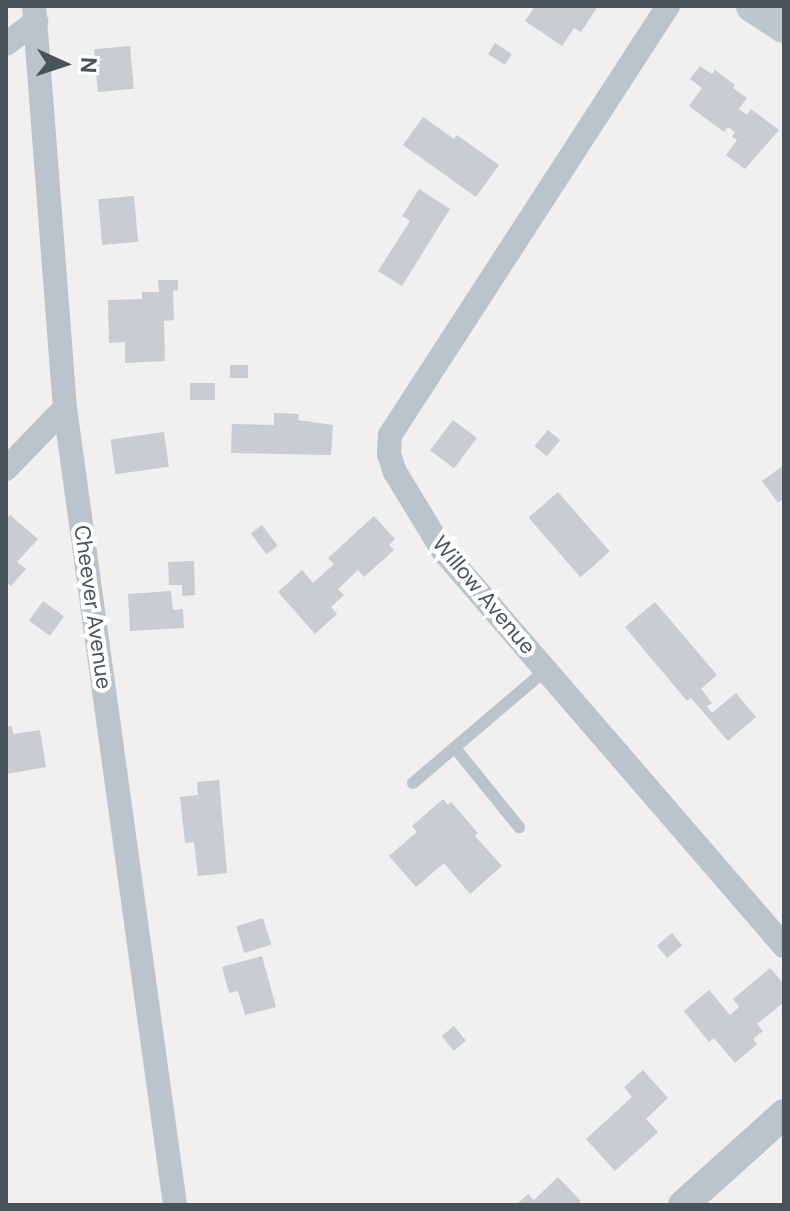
<!DOCTYPE html>
<html>
<head>
<meta charset="utf-8">
<style>
  body { margin:0 }
  #map { position:relative; width:790px; height:1211px; overflow:hidden; background:#f1efef; font-family:"DM Sans",sans-serif }
  div>[style] { position:absolute }
  .building>* { inset:0; background:#c9ccd1; transform-origin:0 0 }
  .service>* { height:12px; margin:-6px; padding:0 6px; transform-origin:6px; border-radius:6px; background:#bbc4ca }
  .minor>* { height:24px; margin:-12px; padding:0 12px; transform-origin:12px; border-radius:12px; background:#bbc4ca }
  .tertiary>* { height:30px; margin:-15px; padding:0 15px; transform-origin:15px; border-radius:15px; background:#bbc4ca }
  .secondary>* { height:34px; margin:-17px; padding:0 17px; transform-origin:17px; border-radius:17px; background:#bcc7ce }
  span { translate:-50% -50%; white-space:nowrap; text-align:center; line-height:1.15; -webkit-text-stroke:8px #fff; paint-order:stroke }
  .street-label { font-size:22px; color:#49535a }
  .frame { position:absolute; inset:0; border:8px solid #49535a; pointer-events:none }
  .north { position:absolute; left:24px; top:24px; width:80px; height:80px; -webkit-text-stroke:6px #fff; paint-order:stroke; rotate:93deg; font-size:22px; font-weight:700; line-height:32px; text-align:center; color:#49535a }
  .north::after { content:''; display:block; margin:auto; width:28px; height:36px; background:#49535a; clip-path:polygon(50% 0,100% 100%,50% 72%,0 100%) }
</style>
</head>
<body>
<div id="map">
  <div class="building">
    <i style="clip-path:polygon(535px 6px,598px 6px,581px 32px,574px 28px,562px 46px,525px 21px)"></i>
    <i style="left:495px;top:43px;width:20px;height:13px;rotate:33deg"></i>
    <i style="left:130px;top:46px;width:43px;height:36px;rotate:85deg"></i>
    <i style="clip-path:polygon(700px 66px,712px 74px,715px 70px,735px 85px,733px 88px,747px 98px,739px 109px,747px 115px,751px 109px,779px 130px,745px 169px,726px 155px,737px 140px,732px 137px,735px 132px,728px 127px,724px 132px,689px 106px,702px 88px,690px 79px)"></i>
    <i style="clip-path:polygon(423px 117px,454px 139px,457px 135px,499px 165px,476px 197px,403px 145px)"></i>
    <i style="clip-path:polygon(419px 189px,450px 209px,402px 286px,378px 271px,410px 221px,402px 216px)"></i>
    <i style="left:134px;top:196px;width:46px;height:36px;rotate:85deg"></i>
    <i style="clip-path:polygon(158px 280px,178px 280px,178px 290px,173px 291px,174px 320px,164px 321px,165px 361px,125px 363px,125px 342px,109px 343px,108px 300px,142px 299px,142px 292px,159px 292px)"></i>
    <i style="left:230px;top:365px;width:18px;height:13px"></i>
    <i style="left:190px;top:383px;width:25px;height:17px"></i>
    <i style="clip-path:polygon(274px 413px,299px 414px,298px 420px,333px 425px,331px 455px,231px 453px,232px 424px,274px 425px)"></i>
    <i style="left:453px;top:420px;width:30px;height:38px;rotate:37deg"></i>
    <i style="left:548px;top:430px;width:16px;height:21px;rotate:40deg"></i>
    <i style="left:164px;top:432px;width:35px;height:54px;rotate:82deg"></i>
    <i style="clip-path:polygon(784px 465px,784px 498px,778px 503px,762px 481px)"></i>
    <i style="left:558px;top:492px;width:79px;height:39px;rotate:49deg"></i>
    <i style="clip-path:polygon(10px 515px,38px 539px,17px 562px,26px 569px,11px 586px,6px 582px,6px 519px)"></i>
    <i style="clip-path:polygon(374px 516px,395px 539px,389px 545px,394px 550px,364px 577px,358px 570px,338px 589px,344px 595px,331px 607px,337px 614px,315px 634px,278px 592px,302px 570px,313px 583px,334px 564px,328px 558px)"></i>
    <i style="left:262px;top:525px;width:26px;height:14px;rotate:53deg"></i>
    <i style="clip-path:polygon(194px 561px,195px 595px,182px 596px,182px 585px,169px 585px,168px 562px)"></i>
    <i style="clip-path:polygon(171px 591px,173px 610px,183px 609px,184px 628px,130px 631px,128px 594px)"></i>
    <i style="left:43px;top:601px;width:26px;height:24px;rotate:36deg"></i>
    <i style="clip-path:polygon(655px 602px,717px 675px,701px 689px,712px 703px,707px 706px,712px 713px,736px 693px,756px 717px,728px 741px,691px 698px,687px 701px,625px 627px)"></i>
    <i style="clip-path:polygon(12px 726px,13px 734px,40px 730px,46px 767px,6px 774px,6px 727px)"></i>
    <i style="clip-path:polygon(219px 780px,227px 873px,198px 876px,194px 842px,185px 843px,180px 797px,198px 795px,197px 782px)"></i>
    <i style="clip-path:polygon(443px 799px,448px 805px,451px 802px,478px 833px,475px 836px,502px 866px,470px 894px,444px 863px,416px 887px,389px 856px,417px 832px,412px 826px)"></i>
    <i style="left:263px;top:918px;width:28px;height:28px;rotate:73deg"></i>
    <i style="left:672px;top:933px;width:16px;height:20px;rotate:50deg"></i>
    <i style="clip-path:polygon(262px 956px,276px 1007px,245px 1015px,238px 991px,229px 993px,222px 967px)"></i>
    <i style="clip-path:polygon(770px 968px,784px 984px,784px 1002px,757px 1024px,763px 1031px,753px 1039px,757px 1044px,735px 1063px,714px 1038px,709px 1042px,684px 1011px,709px 990px,730px 1015px,739px 1007px,733px 999px)"></i>
    <i style="left:454px;top:1026px;width:19px;height:16px;rotate:51deg"></i>
    <i style="clip-path:polygon(643px 1070px,668px 1098px,646px 1119px,658px 1132px,615px 1171px,586px 1139px,632px 1097px,624px 1087px)"></i>
    <i style="clip-path:polygon(558px 1177px,581px 1201px,577px 1205px,516px 1205px,528px 1194px,534px 1200px)"></i>
  </div>
  <div class="service">
    <i style="left:455px;top:748px;width:102px;rotate:51deg"></i>
    <i style="left:413px;top:783px;width:175px;rotate:-40.4deg"></i>
  </div>
  <div class="minor">
    <i style="left:34px;top:6px;width:403px;rotate:85.6deg"></i>
    <i style="left:65px;top:408px;width:805px;rotate:82.14deg"></i>
    <i style="left:668px;top:6px;width:511px;rotate:122.94deg"></i>
    <i style="left:390px;top:435px;width:19px;rotate:93deg"></i>
    <i style="left:389px;top:454px;width:19px;rotate:72deg"></i>
    <i style="left:395px;top:472px;width:92px;rotate:58.7deg"></i>
    <i style="left:443px;top:551px;width:522px;rotate:49.2deg"></i>
    <i style="left:6px;top:44px;width:38px;rotate:-37deg"></i>
    <i style="left:6px;top:469px;width:85px;rotate:-46deg"></i>
  </div>
  <div class="tertiary">
    <i style="left:683px;top:1205px;width:136px;rotate:-42deg"></i>
  </div>
  <div class="secondary">
    <i style="left:753px;top:6px;width:37px;rotate:33deg"></i>
  </div>
  <div class="street-label">
    <span style="left:484px;top:595px;rotate:50deg">Willow Avenue</span>
    <span style="left:93px;top:607px;rotate:82deg">Cheever Avenue</span>
  </div>
  <div class="frame"></div>
  <div class="north">N</div>
</div>
</body>
</html>
